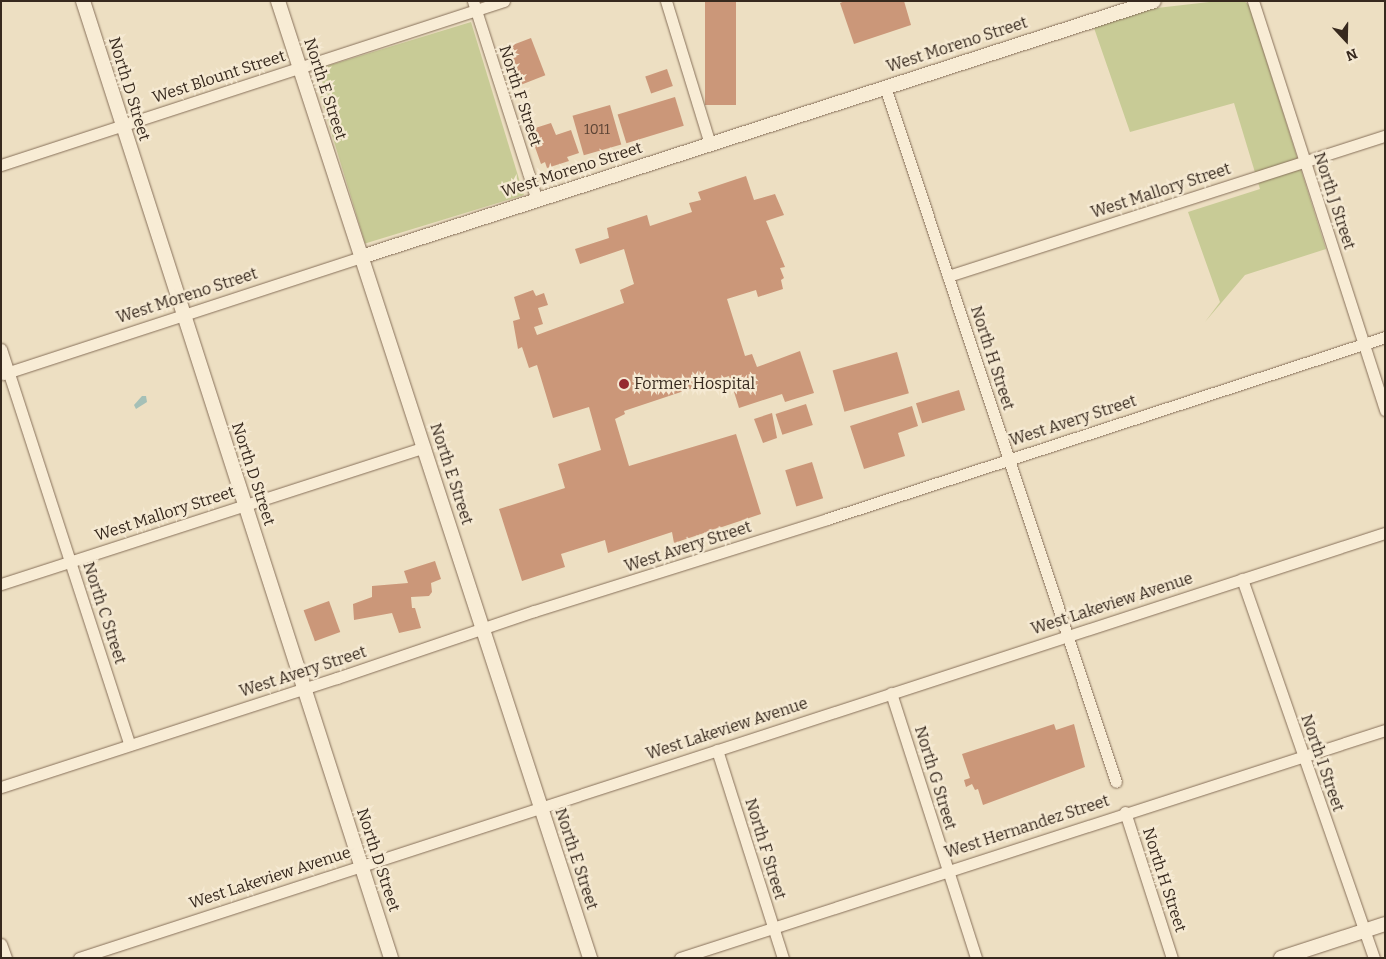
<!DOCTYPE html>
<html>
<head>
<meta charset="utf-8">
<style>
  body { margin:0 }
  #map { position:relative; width:1386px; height:959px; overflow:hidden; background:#eddfc2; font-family:Bitter,serif }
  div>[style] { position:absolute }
  .green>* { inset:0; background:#c8cb96; transform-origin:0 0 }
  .water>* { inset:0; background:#a5c0b7 }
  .building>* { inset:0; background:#cb9779; transform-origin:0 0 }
  .roads { filter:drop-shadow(0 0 1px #87705a) drop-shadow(0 0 1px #87705a) }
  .minor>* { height:11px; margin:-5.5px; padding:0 5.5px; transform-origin:5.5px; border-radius:5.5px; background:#f8ecd5 }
  .tertiary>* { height:14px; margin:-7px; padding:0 7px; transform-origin:7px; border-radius:7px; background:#f8ecd5 }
  .dots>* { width:14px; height:14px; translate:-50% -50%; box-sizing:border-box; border:2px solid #f5e9d2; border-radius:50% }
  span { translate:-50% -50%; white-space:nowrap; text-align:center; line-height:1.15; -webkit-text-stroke:4.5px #f5e9d2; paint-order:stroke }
  .number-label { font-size:14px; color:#5c4435 }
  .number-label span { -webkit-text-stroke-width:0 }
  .street-label { font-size:16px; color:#37291e }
  .poi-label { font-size:16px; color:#37291e }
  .left { translate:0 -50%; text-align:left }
  .frame { position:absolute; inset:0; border:2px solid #37291e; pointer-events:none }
  .north { position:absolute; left:1321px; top:15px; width:50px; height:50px; -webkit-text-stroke:4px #f5e9d2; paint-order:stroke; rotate:159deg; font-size:14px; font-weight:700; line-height:20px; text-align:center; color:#37291e }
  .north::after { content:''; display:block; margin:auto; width:18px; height:22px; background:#37291e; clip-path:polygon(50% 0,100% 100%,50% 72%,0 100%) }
</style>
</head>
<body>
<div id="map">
  <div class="green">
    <i style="clip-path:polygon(1218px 1px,1244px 1px,1249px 5px,1326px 249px,1245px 275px,1205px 322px,1220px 302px,1188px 212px,1260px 189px,1234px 103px,1130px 132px,1094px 28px,1148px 9px)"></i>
    <i style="left:471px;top:22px;width:181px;height:166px;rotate:73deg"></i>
  </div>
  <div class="water">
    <i style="clip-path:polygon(142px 396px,146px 396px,147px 402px,136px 409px,134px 405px)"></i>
  </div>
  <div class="building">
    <i style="left:705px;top:1px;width:31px;height:104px"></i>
    <i style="clip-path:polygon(845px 1px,904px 1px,911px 25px,854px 44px,840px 3px)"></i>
    <i style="left:531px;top:38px;width:40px;height:28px;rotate:69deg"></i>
    <i style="left:667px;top:69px;width:18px;height:23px;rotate:71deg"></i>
    <i style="left:675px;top:97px;width:30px;height:60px;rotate:73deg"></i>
    <i style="left:610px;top:105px;width:41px;height:39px;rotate:74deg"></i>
    <i style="clip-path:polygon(551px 123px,556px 135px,571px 130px,579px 153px,567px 157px,569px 161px,547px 168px,545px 162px,541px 164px,529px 130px)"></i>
    <i style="clip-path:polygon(746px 176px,754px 200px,775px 194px,784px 215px,766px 221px,785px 267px,780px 268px,784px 278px,781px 280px,783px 289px,758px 297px,756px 290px,727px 299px,745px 356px,752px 354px,757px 367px,800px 351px,814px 393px,785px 402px,782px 394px,739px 408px,729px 376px,624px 411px,625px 414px,615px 419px,629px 466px,736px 434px,761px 514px,674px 543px,672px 532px,608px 553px,605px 540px,561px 554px,565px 567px,522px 581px,499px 509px,565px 488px,558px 464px,601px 450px,589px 407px,553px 418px,537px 365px,529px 368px,522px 347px,518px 349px,513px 321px,520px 319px,514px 297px,533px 290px,536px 296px,544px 293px,548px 305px,538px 308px,543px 324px,534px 327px,537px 335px,624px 303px,620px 290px,634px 284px,624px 249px,580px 264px,575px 249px,609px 238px,607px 228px,647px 215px,650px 226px,692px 212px,689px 203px,701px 200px,698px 192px)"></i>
    <i style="left:897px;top:352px;width:43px;height:67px;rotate:74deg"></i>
    <i style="left:959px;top:390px;width:21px;height:45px;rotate:73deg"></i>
    <i style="left:806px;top:404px;width:22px;height:32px;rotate:72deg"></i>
    <i style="clip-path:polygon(912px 406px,918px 426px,898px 433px,905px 456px,864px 469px,850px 426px)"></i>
    <i style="clip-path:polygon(772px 413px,777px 438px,763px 443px,754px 419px)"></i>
    <i style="left:812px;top:462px;width:38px;height:28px;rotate:73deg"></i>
    <i style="clip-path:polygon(435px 561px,441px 579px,431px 583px,432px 592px,429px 596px,411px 597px,412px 608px,415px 608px,421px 628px,399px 633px,392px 613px,354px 620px,353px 604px,372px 597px,372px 586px,408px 583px,404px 571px)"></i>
    <i style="left:329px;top:601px;width:33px;height:27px;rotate:70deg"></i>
    <i style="clip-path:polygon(1054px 724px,1056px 730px,1074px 724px,1085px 767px,983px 805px,978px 789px,975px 790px,972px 784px,966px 787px,964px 780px,970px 778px,962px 754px)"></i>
  </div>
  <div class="roads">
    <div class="minor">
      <i style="left:473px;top:1px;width:209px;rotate:72.2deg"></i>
      <i style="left:666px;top:1px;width:150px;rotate:72.9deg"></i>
      <i style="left:1253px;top:1px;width:430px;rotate:72.1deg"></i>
      <i style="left:885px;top:87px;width:732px;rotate:71.61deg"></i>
      <i style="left:1px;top:165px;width:529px;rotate:-18.06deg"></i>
      <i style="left:948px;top:276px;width:459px;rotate:-17.8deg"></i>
      <i style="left:1px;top:349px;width:416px;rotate:72deg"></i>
      <i style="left:3px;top:374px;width:377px;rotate:-18.1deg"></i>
      <i style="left:1242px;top:579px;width:401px;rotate:70.8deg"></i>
      <i style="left:1px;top:584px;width:445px;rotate:-17.9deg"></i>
      <i style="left:891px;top:693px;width:278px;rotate:72.2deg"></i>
      <i style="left:717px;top:750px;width:218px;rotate:72.4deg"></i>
      <i style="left:1px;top:787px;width:353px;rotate:-18deg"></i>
      <i style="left:337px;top:678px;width:208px;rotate:-18.8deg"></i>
      <i style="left:534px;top:611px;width:307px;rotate:-17.4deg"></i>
      <i style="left:827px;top:519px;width:587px;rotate:-18.06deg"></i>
      <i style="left:1125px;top:812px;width:153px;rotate:72.2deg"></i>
      <i style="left:1px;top:944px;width:15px;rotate:70deg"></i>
      <i style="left:79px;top:958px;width:1373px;rotate:-18.03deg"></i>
      <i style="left:680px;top:958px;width:741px;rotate:-17.92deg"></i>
    </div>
    <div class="tertiary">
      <i style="left:83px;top:1px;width:1005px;rotate:72.16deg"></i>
      <i style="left:278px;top:1px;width:1007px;rotate:71.94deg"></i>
      <i style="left:361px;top:257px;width:833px;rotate:-17.89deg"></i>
      <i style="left:1281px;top:958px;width:109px;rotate:-18.1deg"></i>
    </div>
  </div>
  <div class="dots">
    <i style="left:624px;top:384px;background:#962a30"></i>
  </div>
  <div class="number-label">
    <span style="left:597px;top:130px">1011</span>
  </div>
  <div class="street-label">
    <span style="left:957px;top:45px;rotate:-18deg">West Moreno Street</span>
    <span style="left:219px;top:77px;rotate:-18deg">West Blount Street</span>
    <span style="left:129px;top:89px;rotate:73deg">North D Street</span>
    <span style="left:325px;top:89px;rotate:72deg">North E Street</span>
    <span style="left:520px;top:96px;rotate:72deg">North F Street</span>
    <span style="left:572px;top:170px;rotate:-18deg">West Moreno Street</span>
    <span style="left:1161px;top:191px;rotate:-18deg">West Mallory Street</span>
    <span style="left:1334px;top:201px;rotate:72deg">North J Street</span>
    <span style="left:187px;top:296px;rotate:-18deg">West Moreno Street</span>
    <span style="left:992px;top:358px;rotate:72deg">North H Street</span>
    <span style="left:1073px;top:421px;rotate:-18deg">West Avery Street</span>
    <span style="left:253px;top:474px;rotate:72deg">North D Street</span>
    <span style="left:451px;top:474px;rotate:72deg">North E Street</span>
    <span style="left:165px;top:514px;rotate:-18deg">West Mallory Street</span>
    <span style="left:688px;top:547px;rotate:-18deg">West Avery Street</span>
    <span style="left:1112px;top:604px;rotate:-18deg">West Lakeview Avenue</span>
    <span style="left:104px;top:613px;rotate:72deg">North C Street</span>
    <span style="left:303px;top:672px;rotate:-18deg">West Avery Street</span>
    <span style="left:727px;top:729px;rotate:-18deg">West Lakeview Avenue</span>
    <span style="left:1322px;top:763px;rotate:71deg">North I Street</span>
    <span style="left:935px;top:778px;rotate:73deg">North G Street</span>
    <span style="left:1027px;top:827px;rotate:-18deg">West Hernandez Street</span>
    <span style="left:765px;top:849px;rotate:73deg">North F Street</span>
    <span style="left:576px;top:859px;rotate:72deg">North E Street</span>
    <span style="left:378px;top:860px;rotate:72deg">North D Street</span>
    <span style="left:270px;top:878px;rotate:-18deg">West Lakeview Avenue</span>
    <span style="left:1164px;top:880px;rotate:72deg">North H Street</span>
  </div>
  <div class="poi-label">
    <span class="left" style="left:634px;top:384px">Former Hospital</span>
  </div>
  <div class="frame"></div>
  <div class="north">N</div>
</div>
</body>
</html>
